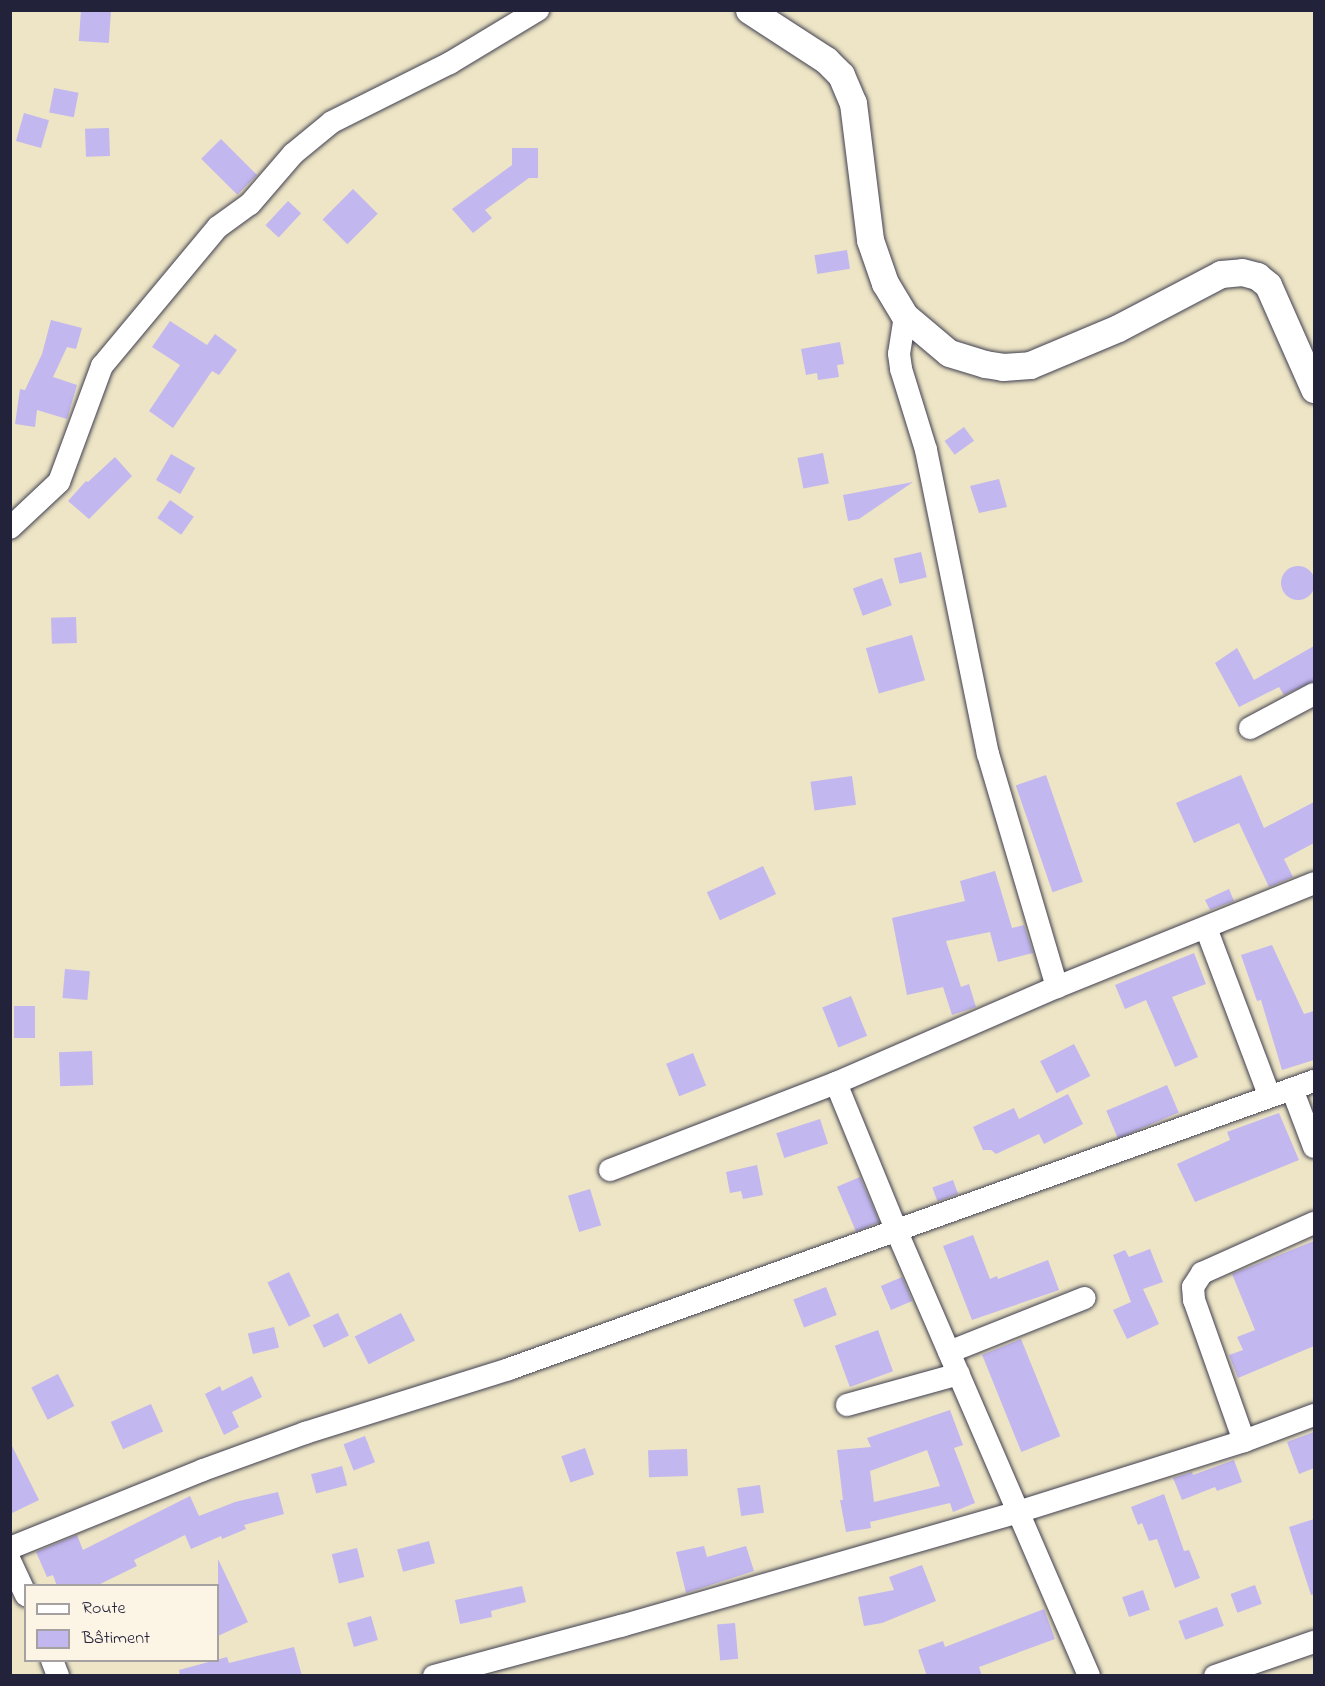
<!DOCTYPE html>
<html>
<head>
<meta charset="utf-8">
<style>
  body { margin:0 }
  #map { position:relative; width:1325px; height:1686px; overflow:hidden; background:#ede5c5; font-family:"Indie Flower",sans-serif }
  div>[style] { position:absolute }
  .building>* { inset:0; background:#c3b7ef; transform-origin:0 0 }
  .round { border-radius:50% }
  .roads { filter:drop-shadow(0 0 2px #403f50) drop-shadow(0 0 2px #403f50) }
  .minor>* { height:22px; margin:-11px; padding:0 11px; transform-origin:11px; border-radius:11px; background:#fff }
  .tertiary>* { height:27px; margin:-13.5px; padding:0 13.5px; transform-origin:13.5px; border-radius:13.5px; background:#fff }
  span { translate:-50% -50%; white-space:nowrap; text-align:center; line-height:1.15; -webkit-text-stroke:5px #fcf5e5; paint-order:stroke }
  .frame { position:absolute; inset:0; border:12px solid #22223b; pointer-events:none }
  .legend { position:absolute; left:24px; top:1584px; width:195px; height:78px; box-sizing:border-box; background:#fcf5e5; border:2px solid #a5a1a1; margin:0; padding:8px 10px; list-style:none; font-size:18px; color:#22223b }
  .legend li { display:flex; align-items:center; gap:12px; height:30px }
  .legend b { width:30px; border:2px solid #a5a1a1 }
</style>
</head>
<body>
<div id="map">
  <div class="building">
    <i style="left:81px;top:10px;width:30px;height:31px;rotate:4deg"></i>
    <i style="left:54px;top:88px;width:25px;height:25px;rotate:11deg"></i>
    <i style="left:24px;top:113px;width:26px;height:29px;rotate:16deg"></i>
    <i style="left:109px;top:128px;width:28px;height:24px;rotate:88deg"></i>
    <i style="left:221px;top:139px;width:51px;height:28px;rotate:45deg"></i>
    <i style="clip-path:polygon(512px 148px,538px 148px,538px 178px,529px 178px,485px 210px,492px 218px,473px 233px,452px 209px,512px 165px)"></i>
    <i style="left:353px;top:189px;width:35px;height:43px;rotate:45deg"></i>
    <i style="left:288px;top:201px;width:18px;height:33px;rotate:43deg"></i>
    <i style="left:847px;top:250px;width:19px;height:33px;rotate:81deg"></i>
    <i style="clip-path:polygon(51px 320px,82px 328px,76px 349px,67px 347px,53px 377px,77px 385px,67px 419px,37px 410px,35px 427px,15px 424px,20px 389px,25px 390px,42px 354px)"></i>
    <i style="clip-path:polygon(170px 321px,207px 345px,215px 334px,237px 350px,219px 375px,212px 371px,173px 428px,149px 411px,180px 365px,152px 347px)"></i>
    <i style="clip-path:polygon(840px 342px,844px 364px,837px 365px,839px 377px,818px 380px,817px 373px,806px 375px,801px 349px)"></i>
    <i style="left:964px;top:427px;width:17px;height:24px;rotate:54deg"></i>
    <i style="left:823px;top:453px;width:31px;height:26px;rotate:79deg"></i>
    <i style="left:171px;top:454px;width:28px;height:30px;rotate:30deg"></i>
    <i style="clip-path:polygon(115px 457px,132px 476px,89px 519px,68px 501px,86px 481px,88px 482px)"></i>
    <i style="clip-path:polygon(999px 479px,1007px 507px,979px 513px,970px 486px)"></i>
    <i style="clip-path:polygon(913px 482px,859px 519px,848px 521px,843px 495px)"></i>
    <i style="left:170px;top:500px;width:29px;height:22px;rotate:35deg"></i>
    <i style="left:921px;top:552px;width:26px;height:28px;rotate:77deg"></i>
    <i class="round" style="left:1281px;top:566px;width:34px;height:34px"></i>
    <i style="left:882px;top:578px;width:29px;height:31px;rotate:70deg"></i>
    <i style="left:76px;top:617px;width:26px;height:25px;rotate:88deg"></i>
    <i style="left:912px;top:635px;width:47px;height:48px;rotate:74deg"></i>
    <i style="clip-path:polygon(1314px 646px,1314px 681px,1284px 695px,1279px 687px,1239px 707px,1215px 663px,1237px 648px,1254px 680px)"></i>
    <i style="left:1046px;top:775px;width:113px;height:32px;rotate:71deg"></i>
    <i style="clip-path:polygon(1241px 775px,1264px 828px,1314px 802px,1314px 843px,1284px 859px,1293px 877px,1269px 887px,1239px 823px,1194px 843px,1176px 803px)"></i>
    <i style="left:852px;top:776px;width:29px;height:42px;rotate:82deg"></i>
    <i style="left:763px;top:866px;width:31px;height:62px;rotate:65deg"></i>
    <i style="clip-path:polygon(995px 871px,1012px 928px,1024px 925px,1033px 953px,998px 962px,990px 932px,946px 941px,961px 987px,969px 984px,976px 1007px,952px 1015px,943px 987px,907px 995px,892px 918px,965px 901px,960px 881px)"></i>
    <i style="clip-path:polygon(1229px 889px,1234px 901px,1210px 910px,1205px 900px)"></i>
    <i style="clip-path:polygon(1272px 945px,1304px 1014px,1314px 1011px,1314px 1060px,1282px 1070px,1261px 1000px,1257px 1001px,1241px 955px)"></i>
    <i style="clip-path:polygon(1194px 953px,1206px 984px,1172px 997px,1198px 1057px,1175px 1067px,1146px 1000px,1125px 1009px,1115px 985px)"></i>
    <i style="left:65px;top:969px;width:25px;height:29px;rotate:5deg"></i>
    <i style="left:851px;top:996px;width:43px;height:31px;rotate:68deg"></i>
    <i style="left:14px;top:1006px;width:21px;height:32px"></i>
    <i style="left:1074px;top:1044px;width:36px;height:38px;rotate:63deg"></i>
    <i style="left:92px;top:1051px;width:34px;height:33px;rotate:88deg"></i>
    <i style="left:693px;top:1053px;width:35px;height:29px;rotate:68deg"></i>
    <i style="left:1167px;top:1085px;width:30px;height:66px;rotate:67deg"></i>
    <i style="clip-path:polygon(1068px 1094px,1083px 1124px,1044px 1144px,1039px 1134px,996px 1154px,991px 1150px,983px 1150px,973px 1127px,1014px 1108px,1019px 1119px)"></i>
    <i style="clip-path:polygon(1279px 1113px,1299px 1160px,1195px 1202px,1177px 1164px,1230px 1140px,1227px 1132px)"></i>
    <i style="left:820px;top:1119px;width:26px;height:46px;rotate:72deg"></i>
    <i style="clip-path:polygon(757px 1165px,763px 1195px,743px 1199px,741px 1191px,730px 1193px,726px 1172px)"></i>
    <i style="left:860px;top:1177px;width:49px;height:25px;rotate:67deg"></i>
    <i style="left:953px;top:1180px;width:15px;height:22px;rotate:70deg"></i>
    <i style="left:590px;top:1189px;width:38px;height:23px;rotate:73deg"></i>
    <i style="clip-path:polygon(973px 1235px,990px 1279px,997px 1276px,998px 1279px,1048px 1260px,1059px 1290px,972px 1320px,943px 1246px)"></i>
    <i style="clip-path:polygon(1314px 1241px,1314px 1346px,1238px 1378px,1229px 1355px,1243px 1350px,1237px 1337px,1255px 1330px,1232px 1274px)"></i>
    <i style="clip-path:polygon(1150px 1249px,1163px 1282px,1143px 1289px,1159px 1324px,1127px 1339px,1113px 1310px,1131px 1302px,1113px 1255px,1125px 1250px,1129px 1257px)"></i>
    <i style="left:289px;top:1272px;width:49px;height:24px;rotate:64deg"></i>
    <i style="left:902px;top:1277px;width:26px;height:23px;rotate:67deg"></i>
    <i style="left:826px;top:1287px;width:30px;height:35px;rotate:69deg"></i>
    <i style="left:338px;top:1313px;width:25px;height:28px;rotate:64deg"></i>
    <i style="left:401px;top:1313px;width:31px;height:52px;rotate:63deg"></i>
    <i style="left:274px;top:1327px;width:21px;height:27px;rotate:76deg"></i>
    <i style="left:878px;top:1330px;width:44px;height:46px;rotate:70deg"></i>
    <i style="left:1021px;top:1339px;width:105px;height:42px;rotate:68deg"></i>
    <i style="left:58px;top:1374px;width:36px;height:30px;rotate:63deg"></i>
    <i style="clip-path:polygon(252px 1376px,262px 1397px,232px 1412px,239px 1427px,224px 1435px,205px 1394px,220px 1386px,222px 1391px)"></i>
    <i style="left:151px;top:1404px;width:30px;height:44px;rotate:66deg"></i>
    <i style="clip-path:polygon(evenodd,950px 1410px,963px 1445px,954px 1448px,975px 1503px,953px 1512px,950px 1503px,870px 1522px,871px 1528px,846px 1532px,840px 1500px,843px 1500px,837px 1450px,871px 1447px,867px 1438px,950px 1410px,927px 1450px,940px 1486px,874px 1502px,870px 1471px,927px 1450px)"></i>
    <i style="clip-path:polygon(1314px 1432px,1314px 1468px,1299px 1474px,1287px 1442px)"></i>
    <i style="left:365px;top:1436px;width:28px;height:23px;rotate:69deg"></i>
    <i style="clip-path:polygon(10px 1442px,39px 1500px,10px 1514px)"></i>
    <i style="left:585px;top:1448px;width:28px;height:25px;rotate:71deg"></i>
    <i style="left:687px;top:1449px;width:27px;height:39px;rotate:88deg"></i>
    <i style="clip-path:polygon(1234px 1460px,1242px 1482px,1217px 1491px,1215px 1487px,1182px 1500px,1173px 1478px,1192px 1472px,1193px 1475px)"></i>
    <i style="left:342px;top:1466px;width:20px;height:32px;rotate:75deg"></i>
    <i style="left:760px;top:1485px;width:28px;height:23px;rotate:82deg"></i>
    <i style="clip-path:polygon(278px 1492px,284px 1514px,244px 1525px,246px 1529px,222px 1539px,221px 1536px,191px 1549px,185px 1535px,134px 1560px,137px 1566px,96px 1586px,57px 1586px,53px 1575px,47px 1577px,36px 1552px,77px 1535px,83px 1550px,190px 1496px,199px 1516px,235px 1502px)"></i>
    <i style="clip-path:polygon(1164px 1494px,1184px 1551px,1189px 1550px,1200px 1578px,1175px 1588px,1157px 1539px,1149px 1541px,1142px 1523px,1138px 1525px,1131px 1507px)"></i>
    <i style="clip-path:polygon(1314px 1519px,1314px 1594px,1311px 1595px,1289px 1527px)"></i>
    <i style="left:429px;top:1541px;width:23px;height:33px;rotate:75deg"></i>
    <i style="clip-path:polygon(704px 1546px,707px 1557px,746px 1546px,754px 1571px,686px 1593px,676px 1552px)"></i>
    <i style="left:357px;top:1548px;width:30px;height:26px;rotate:76deg"></i>
    <i style="clip-path:polygon(218px 1559px,248px 1622px,218px 1636px)"></i>
    <i style="clip-path:polygon(922px 1565px,936px 1601px,882px 1623px,864px 1626px,858px 1597px,894px 1590px,889px 1577px)"></i>
    <i style="left:1255px;top:1585px;width:20px;height:26px;rotate:70deg"></i>
    <i style="clip-path:polygon(522px 1586px,526px 1602px,491px 1611px,492px 1617px,460px 1624px,455px 1600px)"></i>
    <i style="left:1143px;top:1590px;width:21px;height:22px;rotate:71deg"></i>
    <i style="left:1217px;top:1607px;width:20px;height:41px;rotate:70deg"></i>
    <i style="clip-path:polygon(1044px 1609px,1055px 1639px,979px 1667px,982px 1676px,927px 1676px,918px 1650px,943px 1641px,945px 1647px)"></i>
    <i style="left:371px;top:1616px;width:25px;height:25px;rotate:74deg"></i>
    <i style="left:735px;top:1623px;width:36px;height:18px;rotate:85deg"></i>
    <i style="clip-path:polygon(294px 1647px,302px 1676px,180px 1676px,179px 1670px,227px 1657px,229px 1663px)"></i>
  </div>
  <div class="roads">
    <div class="minor">
      <i style="left:905px;top:316px;width:38px;rotate:99deg"></i>
      <i style="left:899px;top:354px;width:15px;rotate:82deg"></i>
      <i style="left:901px;top:369px;width:85px;rotate:72.8deg"></i>
      <i style="left:926px;top:450px;width:310px;rotate:78.5deg"></i>
      <i style="left:988px;top:754px;width:243px;rotate:73.5deg"></i>
      <i style="left:10px;top:528px;width:67px;rotate:-43.2deg"></i>
      <i style="left:59px;top:482px;width:124px;rotate:-69.7deg"></i>
      <i style="left:102px;top:366px;width:181px;rotate:-50.2deg"></i>
      <i style="left:218px;top:227px;width:39px;rotate:-36deg"></i>
      <i style="left:250px;top:204px;width:66px;rotate:-49.3deg"></i>
      <i style="left:293px;top:154px;width:50px;rotate:-39.4deg"></i>
      <i style="left:332px;top:122px;width:132px;rotate:-26.6deg"></i>
      <i style="left:450px;top:63px;width:103px;rotate:-31.1deg"></i>
      <i style="left:1250px;top:728px;width:72px;rotate:-28deg"></i>
      <i style="left:1206px;top:928px;width:178px;rotate:69.3deg"></i>
      <i style="left:836px;top:1083px;width:161px;rotate:67.7deg"></i>
      <i style="left:897px;top:1232px;width:484px;rotate:66.6deg"></i>
      <i style="left:1292px;top:1089px;width:62px;rotate:69.2deg"></i>
      <i style="left:610px;top:1170px;width:242px;rotate:-21.1deg"></i>
      <i style="left:836px;top:1083px;width:241px;rotate:-23.5deg"></i>
      <i style="left:1057px;top:987px;width:277px;rotate:-22deg"></i>
      <i style="left:949px;top:1352px;width:146px;rotate:-21.7deg"></i>
      <i style="left:847px;top:1405px;width:116px;rotate:-15.5deg"></i>
      <i style="left:1244px;top:1441px;width:150px;rotate:-109.5deg"></i>
      <i style="left:1194px;top:1300px;width:13px;rotate:-94deg"></i>
      <i style="left:1193px;top:1287px;width:17px;rotate:-57deg"></i>
      <i style="left:1202px;top:1273px;width:123px;rotate:-24.1deg"></i>
      <i style="left:10px;top:1548px;width:208px;rotate:-22deg"></i>
      <i style="left:203px;top:1470px;width:109px;rotate:-19.9deg"></i>
      <i style="left:305px;top:1433px;width:214px;rotate:-17.4deg"></i>
      <i style="left:509px;top:1369px;width:855px;rotate:-19.69deg"></i>
      <i style="left:10px;top:1561px;width:38px;rotate:65deg"></i>
      <i style="left:52px;top:1660px;width:17px;rotate:69deg"></i>
      <i style="left:434px;top:1676px;width:194px;rotate:-15deg"></i>
      <i style="left:621px;top:1626px;width:413px;rotate:-16deg"></i>
      <i style="left:1018px;top:1512px;width:237px;rotate:-17.4deg"></i>
      <i style="left:1244px;top:1441px;width:75px;rotate:-20.4deg"></i>
      <i style="left:1215px;top:1676px;width:105px;rotate:-19deg"></i>
    </div>
    <div class="tertiary">
      <i style="left:749px;top:10px;width:92px;rotate:33deg"></i>
      <i style="left:826px;top:60px;width:21px;rotate:45deg"></i>
      <i style="left:841px;top:75px;width:30px;rotate:67deg"></i>
      <i style="left:853px;top:103px;width:138px;rotate:82.9deg"></i>
      <i style="left:870px;top:240px;width:46px;rotate:70.8deg"></i>
      <i style="left:885px;top:283px;width:39px;rotate:59deg"></i>
      <i style="left:905px;top:316px;width:57px;rotate:40.1deg"></i>
      <i style="left:949px;top:353px;width:38px;rotate:17deg"></i>
      <i style="left:985px;top:364px;width:18px;rotate:9deg"></i>
      <i style="left:1003px;top:367px;width:27px;rotate:-4deg"></i>
      <i style="left:1030px;top:365px;width:95px;rotate:-22.8deg"></i>
      <i style="left:1118px;top:328px;width:116px;rotate:-27.7deg"></i>
      <i style="left:1221px;top:274px;width:21px;rotate:-5deg"></i>
      <i style="left:1242px;top:272px;width:16px;rotate:15deg"></i>
      <i style="left:1257px;top:276px;width:14px;rotate:39deg"></i>
      <i style="left:1268px;top:285px;width:114px;rotate:66.1deg"></i>
    </div>
  </div>
  <div class="frame"></div>
  <ul class="legend">
  <li><b style="height:8px;background:#fff"></b>Route</li>
  <li><b style="height:16px;background:#c3b7ef"></b>Bâtiment</li>
  </ul>
</div>
</body>
</html>
